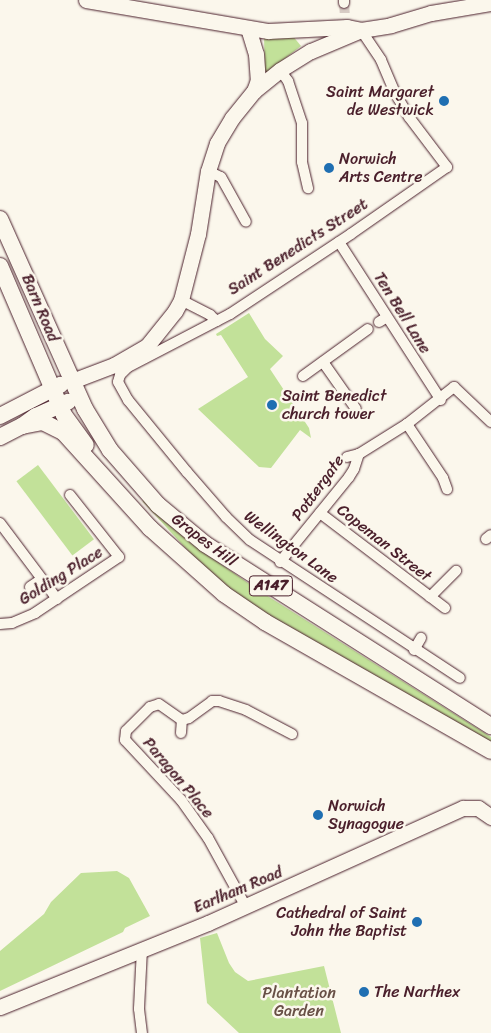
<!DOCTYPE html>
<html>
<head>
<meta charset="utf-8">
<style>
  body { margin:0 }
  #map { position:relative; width:491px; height:1033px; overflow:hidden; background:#fbf7ec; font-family:Sriracha,sans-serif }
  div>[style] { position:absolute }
  .green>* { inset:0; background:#c2e199; transform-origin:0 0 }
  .street-tunnel>* { height:10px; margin-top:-5px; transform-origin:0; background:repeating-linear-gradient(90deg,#d8ccc5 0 10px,transparent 0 15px) }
  .roads { filter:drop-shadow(0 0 1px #4a1f2b) drop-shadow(0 0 1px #4a1f2b) }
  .street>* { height:10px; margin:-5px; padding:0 5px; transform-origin:5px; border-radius:5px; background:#fbf7ec }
  .secondary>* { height:15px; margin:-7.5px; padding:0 7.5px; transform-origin:7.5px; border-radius:7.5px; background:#fbf7ec }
  .primary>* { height:16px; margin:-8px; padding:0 8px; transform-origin:8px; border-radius:8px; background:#fbf7ec }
  .dots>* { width:14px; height:14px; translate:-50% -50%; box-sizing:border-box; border:2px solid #fbf7ec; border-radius:50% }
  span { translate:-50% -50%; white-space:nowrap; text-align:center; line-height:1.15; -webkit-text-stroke:5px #fbf7ec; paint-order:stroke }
  .shield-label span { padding:1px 4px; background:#fbf7ec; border:1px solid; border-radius:4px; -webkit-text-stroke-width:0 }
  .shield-label { font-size:15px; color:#4a1f2b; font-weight:700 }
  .poi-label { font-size:16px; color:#4a1f2b }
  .right { translate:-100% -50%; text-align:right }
  .left { translate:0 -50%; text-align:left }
  .street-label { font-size:16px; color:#4a1f2b }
  .park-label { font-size:16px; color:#685046 }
</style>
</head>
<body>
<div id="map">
  <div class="green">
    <i style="clip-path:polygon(292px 35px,301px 46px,265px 74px,264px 36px)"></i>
    <i style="clip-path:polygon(249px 313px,265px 339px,283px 356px,270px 369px,309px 428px,311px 438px,300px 430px,271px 468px,259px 467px,198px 409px,248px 377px,221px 335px,217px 336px,216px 334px)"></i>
    <i style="left:38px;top:465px;width:93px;height:27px;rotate:53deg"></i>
    <i style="clip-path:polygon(142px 497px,191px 543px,258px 590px,491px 737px,491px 742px,240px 599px,191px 554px,143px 502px)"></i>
    <i style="clip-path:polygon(117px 871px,129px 878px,150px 916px,125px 928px,123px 932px,0 991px,0 951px,44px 914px,51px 902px,81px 873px)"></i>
    <i style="clip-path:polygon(217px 933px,229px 963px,235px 972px,248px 981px,324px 966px,341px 1033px,239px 1033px,207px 1003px,200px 938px)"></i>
  </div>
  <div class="street-tunnel">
    <i style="left:344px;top:3px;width:14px;rotate:86deg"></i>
  </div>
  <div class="roads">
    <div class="street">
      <i style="left:344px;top:0;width:3px;rotate:90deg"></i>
      <i style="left:361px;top:30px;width:36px;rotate:56deg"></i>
      <i style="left:381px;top:60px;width:34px;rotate:67deg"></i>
      <i style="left:394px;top:91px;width:30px;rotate:60deg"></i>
      <i style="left:409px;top:117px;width:63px;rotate:52.8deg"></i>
      <i style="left:447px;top:167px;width:117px;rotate:145.1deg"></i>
      <i style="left:351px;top:234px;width:145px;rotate:146.5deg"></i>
      <i style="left:230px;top:314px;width:115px;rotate:152.5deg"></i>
      <i style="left:128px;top:367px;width:11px;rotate:135deg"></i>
      <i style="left:120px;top:375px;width:7px;rotate:106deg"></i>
      <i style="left:118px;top:382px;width:21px;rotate:61deg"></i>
      <i style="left:128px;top:400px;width:93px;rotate:50.7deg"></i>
      <i style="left:187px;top:472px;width:60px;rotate:49.1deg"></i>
      <i style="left:226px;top:517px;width:33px;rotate:44deg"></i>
      <i style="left:250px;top:540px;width:251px;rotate:33.3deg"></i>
      <i style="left:280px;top:70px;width:14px;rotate:54deg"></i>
      <i style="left:288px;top:81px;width:44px;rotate:71.6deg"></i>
      <i style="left:302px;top:123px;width:39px;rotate:90deg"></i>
      <i style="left:302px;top:162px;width:27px;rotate:77deg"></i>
      <i style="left:208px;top:171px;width:14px;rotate:25deg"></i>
      <i style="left:221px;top:177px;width:51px;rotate:60.9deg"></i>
      <i style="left:339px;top:242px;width:188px;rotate:57.2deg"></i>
      <i style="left:181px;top:300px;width:33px;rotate:27deg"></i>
      <i style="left:210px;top:315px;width:9px;rotate:41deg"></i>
      <i style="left:379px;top:322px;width:9px;rotate:-32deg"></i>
      <i style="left:323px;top:362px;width:57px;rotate:54.9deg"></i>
      <i style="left:303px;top:376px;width:80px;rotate:-35.9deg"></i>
      <i style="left:407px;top:424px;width:65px;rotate:56.3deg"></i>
      <i style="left:443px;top:478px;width:12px;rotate:70deg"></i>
      <i style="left:347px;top:457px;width:12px;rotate:-14deg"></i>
      <i style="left:359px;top:454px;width:57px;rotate:-32deg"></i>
      <i style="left:407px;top:424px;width:60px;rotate:-38.2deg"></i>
      <i style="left:454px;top:387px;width:51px;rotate:43.4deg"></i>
      <i style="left:320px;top:513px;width:157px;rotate:37.2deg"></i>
      <i style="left:0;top:523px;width:95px;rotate:53.1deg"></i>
      <i style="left:486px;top:539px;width:6px;rotate:-39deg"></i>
      <i style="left:280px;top:562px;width:109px;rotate:-50.9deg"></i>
      <i style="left:349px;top:477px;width:9px;rotate:-58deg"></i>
      <i style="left:354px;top:469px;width:16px;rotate:-72deg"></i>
      <i style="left:30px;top:587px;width:14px;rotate:-34deg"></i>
      <i style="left:430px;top:597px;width:37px;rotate:-45deg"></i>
      <i style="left:0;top:624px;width:12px;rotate:-5deg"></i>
      <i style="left:12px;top:623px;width:25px;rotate:-23deg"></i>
      <i style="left:35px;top:613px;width:101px;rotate:-33.7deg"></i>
      <i style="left:119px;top:557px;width:79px;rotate:-128.3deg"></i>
      <i style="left:414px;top:650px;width:14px;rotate:-60deg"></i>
      <i style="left:181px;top:733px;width:13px;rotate:-86deg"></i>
      <i style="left:246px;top:907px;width:79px;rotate:-118.8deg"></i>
      <i style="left:208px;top:838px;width:47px;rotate:-125.4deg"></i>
      <i style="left:181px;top:800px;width:82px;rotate:-133deg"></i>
      <i style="left:125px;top:740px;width:9px;rotate:-84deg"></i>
      <i style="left:126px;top:731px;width:34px;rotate:-45deg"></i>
      <i style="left:150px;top:707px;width:9px;rotate:-18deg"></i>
      <i style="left:159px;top:704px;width:28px;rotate:35deg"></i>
      <i style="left:182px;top:720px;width:7px;rotate:-16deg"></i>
      <i style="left:189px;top:718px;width:29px;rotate:-36deg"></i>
      <i style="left:212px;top:701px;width:7px"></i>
      <i style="left:219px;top:701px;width:28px;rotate:18deg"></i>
      <i style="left:246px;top:710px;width:52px;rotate:27.6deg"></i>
      <i style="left:142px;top:949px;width:60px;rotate:92.9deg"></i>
      <i style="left:139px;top:1009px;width:24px;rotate:83deg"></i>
    </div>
    <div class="secondary">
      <i style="left:86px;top:0;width:185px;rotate:9.7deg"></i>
      <i style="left:268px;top:31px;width:79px;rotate:-2.9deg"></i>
      <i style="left:347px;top:27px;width:14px;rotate:12deg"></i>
      <i style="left:361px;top:30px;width:30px;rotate:-9deg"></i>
      <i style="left:391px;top:25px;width:42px;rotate:-16.7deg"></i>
      <i style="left:431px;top:13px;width:61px;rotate:-9.5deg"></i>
      <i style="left:248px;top:28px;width:27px;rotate:73deg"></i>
      <i style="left:256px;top:54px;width:26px;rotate:86deg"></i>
      <i style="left:258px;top:80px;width:12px;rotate:110deg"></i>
      <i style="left:72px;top:381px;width:45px;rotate:-20.9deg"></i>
      <i style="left:114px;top:365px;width:38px;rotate:-30deg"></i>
      <i style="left:147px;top:346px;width:45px;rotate:-51.3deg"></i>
      <i style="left:175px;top:311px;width:13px;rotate:-61deg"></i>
      <i style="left:181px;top:300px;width:68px;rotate:-75.6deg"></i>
      <i style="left:198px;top:234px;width:64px;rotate:-81deg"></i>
      <i style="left:208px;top:171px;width:29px;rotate:-72deg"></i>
      <i style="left:217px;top:143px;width:29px;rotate:-59deg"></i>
      <i style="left:232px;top:118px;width:35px;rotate:-51deg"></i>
      <i style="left:254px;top:91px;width:33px;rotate:-39deg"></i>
      <i style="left:280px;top:70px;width:36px;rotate:-32deg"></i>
      <i style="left:311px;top:51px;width:54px;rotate:-22.8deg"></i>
      <i style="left:0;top:1007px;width:224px;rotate:-22deg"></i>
      <i style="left:208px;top:923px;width:280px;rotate:-24.3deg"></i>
      <i style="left:463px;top:808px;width:15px"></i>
      <i style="left:478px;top:808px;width:16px;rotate:35deg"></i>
    </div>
    <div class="primary">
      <i style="left:0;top:219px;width:208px;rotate:65.9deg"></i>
      <i style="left:85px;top:409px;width:48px;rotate:58.6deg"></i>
      <i style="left:110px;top:450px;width:73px;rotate:48.9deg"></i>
      <i style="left:158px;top:505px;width:61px;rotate:39.7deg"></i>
      <i style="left:205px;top:544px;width:339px;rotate:32.5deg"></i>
      <i style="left:0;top:266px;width:162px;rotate:66.8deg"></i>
      <i style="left:64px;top:415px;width:37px;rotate:54deg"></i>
      <i style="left:0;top:416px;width:68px;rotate:-27.3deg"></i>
      <i style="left:22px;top:426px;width:21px;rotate:-11deg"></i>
      <i style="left:43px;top:422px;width:22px;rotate:27deg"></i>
      <i style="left:63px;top:432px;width:130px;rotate:47.8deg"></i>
      <i style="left:150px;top:528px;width:99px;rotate:41.7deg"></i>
      <i style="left:224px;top:594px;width:50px;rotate:34.3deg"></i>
      <i style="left:265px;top:622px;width:260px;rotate:29.7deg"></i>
      <i style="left:0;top:437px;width:25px;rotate:-27deg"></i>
      <i style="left:22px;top:426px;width:17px;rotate:-36deg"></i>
      <i style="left:36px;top:416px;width:35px;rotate:-24deg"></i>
    </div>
  </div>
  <div class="dots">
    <i style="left:444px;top:101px;background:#1f6fb2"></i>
    <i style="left:329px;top:168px;background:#1f6fb2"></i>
    <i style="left:272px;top:405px;background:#1f6fb2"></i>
    <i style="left:318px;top:815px;background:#1f6fb2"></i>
    <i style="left:417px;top:922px;background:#1f6fb2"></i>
    <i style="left:364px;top:992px;background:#1f6fb2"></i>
  </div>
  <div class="shield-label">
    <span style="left:271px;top:586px">A147</span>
  </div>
  <div class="poi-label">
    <span class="right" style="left:434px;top:101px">Saint Margaret<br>de Westwick</span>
    <span class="left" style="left:339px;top:168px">Norwich<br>Arts Centre</span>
    <span class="left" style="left:282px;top:405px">Saint Benedict<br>church tower</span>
    <span class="left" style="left:328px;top:815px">Norwich<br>Synagogue</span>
    <span class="right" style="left:407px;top:922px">Cathedral of Saint<br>John the Baptist</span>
    <span class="left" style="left:374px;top:992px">The Narthex</span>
  </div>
  <div class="street-label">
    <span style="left:298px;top:247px;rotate:-33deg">Saint Benedicts Street</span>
    <span style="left:40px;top:308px;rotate:67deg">Barn Road</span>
    <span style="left:402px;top:313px;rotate:58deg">Ten Bell Lane</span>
    <span style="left:318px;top:488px;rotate:-54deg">Pottergate</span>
    <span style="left:204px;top:540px;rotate:37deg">Grapes Hill</span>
    <span style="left:384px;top:543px;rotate:38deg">Copeman Street</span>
    <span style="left:291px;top:547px;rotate:36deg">Wellington Lane</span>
    <span style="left:61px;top:576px;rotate:-32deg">Golding Place</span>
    <span style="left:178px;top:778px;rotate:50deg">Paragon Place</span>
    <span style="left:238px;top:890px;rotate:-23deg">Earlham Road</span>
  </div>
  <div class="park-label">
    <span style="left:299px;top:1002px">Plantation<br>Garden</span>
  </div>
</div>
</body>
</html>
